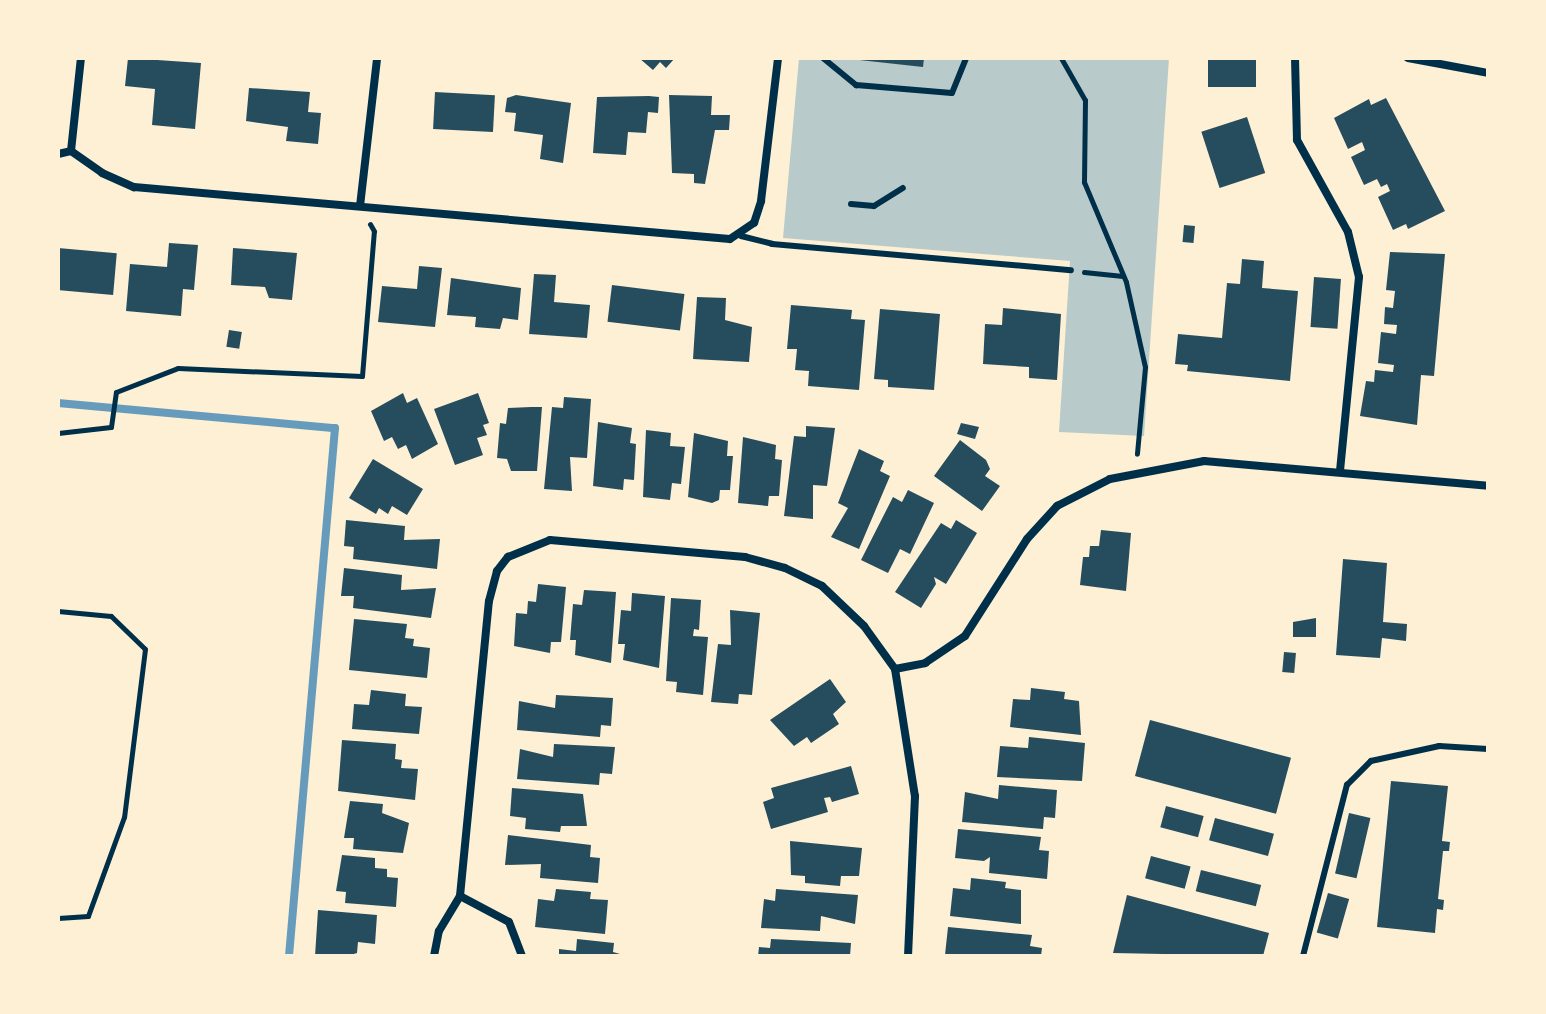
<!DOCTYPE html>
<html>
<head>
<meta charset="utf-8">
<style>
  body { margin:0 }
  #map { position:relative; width:1546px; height:1014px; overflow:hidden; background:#fdf0d5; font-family:Montserrat,sans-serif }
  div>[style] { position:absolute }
  .green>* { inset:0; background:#b9caca }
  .stream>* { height:8px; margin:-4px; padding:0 4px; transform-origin:4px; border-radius:4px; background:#669bbc }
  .building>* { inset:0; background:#264d5e; transform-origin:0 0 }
  .path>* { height:5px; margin:-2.5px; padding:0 2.5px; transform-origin:2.5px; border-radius:2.5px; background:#003049 }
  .service>* { height:6px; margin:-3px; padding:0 3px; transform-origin:3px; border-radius:3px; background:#003049 }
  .minor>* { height:8px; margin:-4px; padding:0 4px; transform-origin:4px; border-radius:4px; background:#003049 }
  span { translate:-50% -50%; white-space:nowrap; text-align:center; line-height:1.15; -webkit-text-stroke:8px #fdf0d5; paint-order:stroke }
  .frame { position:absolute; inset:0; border:60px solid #fdf0d5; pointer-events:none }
</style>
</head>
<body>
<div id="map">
  <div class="green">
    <i style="clip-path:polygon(799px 58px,1169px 58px,1144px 436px,1059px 432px,1070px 261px,783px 238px)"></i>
  </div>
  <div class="stream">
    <i style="left:58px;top:403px;width:278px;rotate:5.2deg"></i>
    <i style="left:335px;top:428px;width:530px;rotate:94.98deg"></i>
  </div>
  <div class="building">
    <i style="clip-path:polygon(128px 58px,201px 63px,195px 129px,152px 125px,155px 89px,125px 86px)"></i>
    <i style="clip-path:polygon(639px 58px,675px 58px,666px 68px,660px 62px,653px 70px)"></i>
    <i style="clip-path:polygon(841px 58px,924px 58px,923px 67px)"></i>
    <i style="left:1208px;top:58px;width:48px;height:29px"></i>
    <i style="clip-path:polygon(249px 88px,310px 92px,308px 112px,321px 113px,318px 144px,286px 141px,288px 127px,246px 121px)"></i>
    <i style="left:435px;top:92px;width:60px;height:37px;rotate:3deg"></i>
    <i style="clip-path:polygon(516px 95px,571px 103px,563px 163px,540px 159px,543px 135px,514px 131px,516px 113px,505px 112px,507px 98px)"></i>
    <i style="clip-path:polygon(669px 95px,712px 96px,711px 115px,730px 115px,729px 130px,715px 130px,705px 184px,694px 183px,694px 174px,672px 173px)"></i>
    <i style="clip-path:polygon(649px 96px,659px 97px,658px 113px,648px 112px,646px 133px,628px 132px,626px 155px,593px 153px,597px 97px)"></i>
    <i style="clip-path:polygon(1386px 98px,1445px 211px,1408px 229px,1406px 224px,1393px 230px,1378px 197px,1390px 191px,1387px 184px,1381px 187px,1377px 179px,1364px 185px,1351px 157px,1365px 150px,1362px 142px,1348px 149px,1334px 118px,1369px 99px,1371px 105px)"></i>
    <i style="left:1247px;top:117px;width:59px;height:48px;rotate:72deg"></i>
    <i style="left:1184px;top:225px;width:11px;height:17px;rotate:5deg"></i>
    <i style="clip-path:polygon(169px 243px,198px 245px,194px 290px,183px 289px,181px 316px,126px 311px,130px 264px,167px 267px)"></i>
    <i style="left:58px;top:248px;width:59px;height:42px;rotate:5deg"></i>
    <i style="clip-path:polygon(233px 248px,297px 253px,292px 300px,269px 298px,265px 287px,231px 285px)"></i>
    <i style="clip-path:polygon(1390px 252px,1445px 254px,1434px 376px,1421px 375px,1417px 425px,1360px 416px,1366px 381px,1374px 382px,1375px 370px,1393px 372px,1394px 365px,1378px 363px,1381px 332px,1396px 334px,1397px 325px,1384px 324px,1385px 307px,1393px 308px,1395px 291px,1386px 290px)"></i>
    <i style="clip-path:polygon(1242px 259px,1264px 261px,1262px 288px,1298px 291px,1290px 381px,1187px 371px,1188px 365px,1175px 364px,1178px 334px,1222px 338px,1227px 283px,1240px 284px)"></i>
    <i style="clip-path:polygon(419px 266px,442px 268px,435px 327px,378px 322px,382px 286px,417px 289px)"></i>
    <i style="clip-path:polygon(534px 274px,556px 275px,554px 302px,590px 305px,587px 338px,529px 334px)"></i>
    <i style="left:1314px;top:277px;width:27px;height:50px;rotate:4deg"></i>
    <i style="clip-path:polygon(451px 278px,521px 288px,518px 320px,503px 318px,500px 329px,475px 327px,476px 317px,447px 315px)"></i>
    <i style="left:612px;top:285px;width:73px;height:37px;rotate:7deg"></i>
    <i style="clip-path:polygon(697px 297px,726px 298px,725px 320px,752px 327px,749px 362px,693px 359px)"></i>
    <i style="clip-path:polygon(791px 305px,852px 310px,851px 319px,865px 320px,859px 390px,808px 386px,809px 371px,795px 370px,797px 349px,787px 349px)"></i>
    <i style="clip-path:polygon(1003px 308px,1061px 314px,1057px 380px,1029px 378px,1029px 367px,983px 364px,985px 324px,1002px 325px)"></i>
    <i style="clip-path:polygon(880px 309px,940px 314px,934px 390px,888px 387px,888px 380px,874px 379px)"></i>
    <i style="left:229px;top:330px;width:13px;height:17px;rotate:9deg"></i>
    <i style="clip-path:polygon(403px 393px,407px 403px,417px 398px,438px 444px,412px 459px,406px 445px,398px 449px,392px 437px,384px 441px,371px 411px)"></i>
    <i style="clip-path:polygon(478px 393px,489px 423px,483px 425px,487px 435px,477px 438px,483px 455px,455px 465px,434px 409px)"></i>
    <i style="clip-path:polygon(564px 397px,591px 399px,587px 458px,570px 457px,572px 491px,544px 489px,552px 407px,563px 408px)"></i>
    <i style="clip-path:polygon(531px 407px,542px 407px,537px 471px,511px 471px,507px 459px,497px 458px,500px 423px,506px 424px,508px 408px)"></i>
    <i style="clip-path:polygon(598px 422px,632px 428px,630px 443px,636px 444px,634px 480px,624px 479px,623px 490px,593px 486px)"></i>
    <i style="clip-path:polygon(961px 423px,979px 427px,975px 439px,957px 434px)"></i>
    <i style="clip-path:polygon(806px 426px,835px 428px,827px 486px,813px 485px,813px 519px,784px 516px,794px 436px,806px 437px)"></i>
    <i style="clip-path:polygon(646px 430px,671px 433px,670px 446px,685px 447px,681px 484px,672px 483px,670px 500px,643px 497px)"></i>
    <i style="clip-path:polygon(694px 433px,728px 441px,727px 456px,733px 456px,730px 490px,720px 490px,719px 500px,712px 503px,688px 497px)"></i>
    <i style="clip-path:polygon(743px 437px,776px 445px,775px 459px,782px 460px,779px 496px,769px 496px,768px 506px,738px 503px)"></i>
    <i style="clip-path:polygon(960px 440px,986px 460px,990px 469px,985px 476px,1000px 486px,982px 511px,934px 476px)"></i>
    <i style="clip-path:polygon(859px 449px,884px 461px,880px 471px,890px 476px,859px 549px,831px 537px,848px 508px,838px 503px)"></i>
    <i style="clip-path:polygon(373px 459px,423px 489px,407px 515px,392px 506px,388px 514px,379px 508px,376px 514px,349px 498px)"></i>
    <i style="clip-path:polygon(908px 490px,934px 503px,910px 554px,900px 549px,888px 573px,861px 560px,893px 497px,902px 502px)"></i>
    <i style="clip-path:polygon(346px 520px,405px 526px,404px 540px,440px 539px,437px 569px,353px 559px,354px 547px,344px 546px)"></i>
    <i style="clip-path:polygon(956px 520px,977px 533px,946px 584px,934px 577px,936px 584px,921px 608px,895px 592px,941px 523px,951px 529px)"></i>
    <i style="clip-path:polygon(1101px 530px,1131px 533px,1126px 591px,1080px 585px,1083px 557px,1089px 557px,1090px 546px,1099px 546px)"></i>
    <i style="clip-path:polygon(1343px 559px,1387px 563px,1383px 622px,1407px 624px,1406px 641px,1382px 638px,1380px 658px,1336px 655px)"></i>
    <i style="clip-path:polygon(344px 568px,402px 575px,401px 590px,436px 588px,431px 618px,353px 608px,354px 596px,341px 596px)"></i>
    <i style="clip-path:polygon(538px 584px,566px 587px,561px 642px,551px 642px,550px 653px,514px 646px,516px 613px,527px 614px,528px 601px,536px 602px)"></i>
    <i style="clip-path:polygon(584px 590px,616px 592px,611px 663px,575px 655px,576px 640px,570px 640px,573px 604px,582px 605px)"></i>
    <i style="clip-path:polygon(632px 593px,665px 596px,659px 668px,623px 660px,625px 644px,618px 644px,621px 610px,631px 611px)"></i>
    <i style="clip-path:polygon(671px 598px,701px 600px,699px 630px,694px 629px,693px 636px,708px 637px,703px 695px,676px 692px,677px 682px,666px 681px)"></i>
    <i style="clip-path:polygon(730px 610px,760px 613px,752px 695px,739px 694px,738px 704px,711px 702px,718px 644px,731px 645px)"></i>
    <i style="clip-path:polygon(1316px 618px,1316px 637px,1293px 637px,1293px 622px)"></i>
    <i style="clip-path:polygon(354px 619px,407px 624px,405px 638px,414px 639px,413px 646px,430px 648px,427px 678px,349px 670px)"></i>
    <i style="left:1284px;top:652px;width:12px;height:20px;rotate:5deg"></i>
    <i style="clip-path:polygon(830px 679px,846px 702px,833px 714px,839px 724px,811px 743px,807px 737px,794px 746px,770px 720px)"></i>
    <i style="clip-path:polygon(1031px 688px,1065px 692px,1064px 699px,1079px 701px,1081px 735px,1010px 727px,1013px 699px,1030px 700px)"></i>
    <i style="clip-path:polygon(371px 690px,406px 694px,405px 706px,422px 707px,419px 734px,352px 729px,354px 704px,369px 705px)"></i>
    <i style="clip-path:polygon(556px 695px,613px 698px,611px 726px,601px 725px,600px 737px,517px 730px,519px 701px,555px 708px)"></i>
    <i style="left:1150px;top:720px;width:146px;height:58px;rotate:15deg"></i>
    <i style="clip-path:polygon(1029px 737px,1085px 743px,1082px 781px,997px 777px,1000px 746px,1028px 748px)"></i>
    <i style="clip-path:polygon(342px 740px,396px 744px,395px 759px,402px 760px,401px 768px,418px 769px,415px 800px,338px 791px)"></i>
    <i style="clip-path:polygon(554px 744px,615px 747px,612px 774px,600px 773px,599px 785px,517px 779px,520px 749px,553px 757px)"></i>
    <i style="clip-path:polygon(851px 766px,859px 794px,832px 802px,830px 797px,824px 798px,828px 812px,771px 829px,763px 802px,774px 798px,771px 788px)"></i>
    <i style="clip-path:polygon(1391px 781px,1448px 786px,1442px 841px,1450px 842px,1449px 851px,1443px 851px,1438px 899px,1444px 900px,1443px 910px,1437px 909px,1435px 933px,1377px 927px)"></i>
    <i style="clip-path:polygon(999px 785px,1057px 790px,1055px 818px,1044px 817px,1043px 829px,962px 822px,965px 792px,998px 799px)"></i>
    <i style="clip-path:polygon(512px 788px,583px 794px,587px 826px,561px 826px,560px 832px,525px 829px,526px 818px,510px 816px)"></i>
    <i style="clip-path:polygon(350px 801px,383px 804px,382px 813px,409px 823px,403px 853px,353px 849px,354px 838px,344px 838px)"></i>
    <i style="left:1166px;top:806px;width:39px;height:22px;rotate:15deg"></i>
    <i style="left:1349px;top:813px;width:22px;height:62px;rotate:13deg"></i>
    <i style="left:1215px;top:818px;width:61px;height:23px;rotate:15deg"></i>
    <i style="clip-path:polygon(958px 829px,1041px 837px,1039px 850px,1049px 851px,1047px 879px,989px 873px,990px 857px,984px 861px,955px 858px)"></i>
    <i style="clip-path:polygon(508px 835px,591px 845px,590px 857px,600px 858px,598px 883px,540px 878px,541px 864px,505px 865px)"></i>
    <i style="clip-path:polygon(790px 841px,862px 848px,859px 876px,841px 876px,840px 886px,805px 883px,805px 876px,791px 875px)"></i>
    <i style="clip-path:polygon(342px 855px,375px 858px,375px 868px,387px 869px,387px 877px,398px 878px,396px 907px,345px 903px,346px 892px,336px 891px)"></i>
    <i style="left:1151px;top:856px;width:41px;height:23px;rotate:15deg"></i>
    <i style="left:1201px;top:870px;width:62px;height:22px;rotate:14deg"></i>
    <i style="clip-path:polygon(971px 878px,1006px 882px,1005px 888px,1021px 890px,1021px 924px,950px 916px,953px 888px,970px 890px)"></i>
    <i style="clip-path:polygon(556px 889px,591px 892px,590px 899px,608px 900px,605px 934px,535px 927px,538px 899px,554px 901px)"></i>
    <i style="clip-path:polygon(776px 889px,858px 895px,855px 924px,821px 916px,820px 931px,761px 928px,764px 899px,775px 901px)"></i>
    <i style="left:1328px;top:893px;width:22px;height:41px;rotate:16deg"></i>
    <i style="clip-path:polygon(1127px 895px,1269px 933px,1263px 956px,1113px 953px)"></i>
    <i style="clip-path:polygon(318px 910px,377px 915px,375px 944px,358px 942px,357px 953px,347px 956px,315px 956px)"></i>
    <i style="clip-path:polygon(948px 927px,1032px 935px,1030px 946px,1042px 948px,1041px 956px,945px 955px)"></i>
    <i style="clip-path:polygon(577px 939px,614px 943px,613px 952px,627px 956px,559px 956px,559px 949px,576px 951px)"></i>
    <i style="clip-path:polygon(771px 939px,851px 943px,850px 956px,758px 956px,759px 947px,770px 948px)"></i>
  </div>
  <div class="path">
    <i style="left:1061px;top:58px;width:48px;rotate:60.3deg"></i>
    <i style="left:1085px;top:100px;width:82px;rotate:90.7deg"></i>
    <i style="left:1084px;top:182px;width:108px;rotate:67.2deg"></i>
    <i style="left:1126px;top:282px;width:87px;rotate:77.4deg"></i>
    <i style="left:1145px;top:367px;width:87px;rotate:95.3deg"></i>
    <i style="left:1084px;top:272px;width:39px;rotate:6deg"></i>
    <i style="left:58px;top:433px;width:53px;rotate:-6.5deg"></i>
    <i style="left:111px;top:427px;width:35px;rotate:-82deg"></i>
    <i style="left:116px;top:392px;width:66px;rotate:-21.2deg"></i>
    <i style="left:178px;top:368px;width:184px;rotate:2.5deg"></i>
    <i style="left:362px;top:376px;width:145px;rotate:-85.3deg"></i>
    <i style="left:374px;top:231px;width:8px;rotate:-120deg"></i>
    <i style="left:58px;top:611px;width:53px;rotate:5.4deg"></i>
    <i style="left:111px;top:616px;width:47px;rotate:44.1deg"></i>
    <i style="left:145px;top:649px;width:169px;rotate:97.1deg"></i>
    <i style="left:124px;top:817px;width:105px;rotate:110deg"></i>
    <i style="left:88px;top:916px;width:30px;rotate:176deg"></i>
  </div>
  <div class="service">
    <i style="left:823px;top:58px;width:43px;rotate:39.3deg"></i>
    <i style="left:856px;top:85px;width:96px;rotate:4.8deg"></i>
    <i style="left:952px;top:93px;width:38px;rotate:-68deg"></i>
    <i style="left:851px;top:204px;width:23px;rotate:5deg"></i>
    <i style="left:874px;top:206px;width:34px;rotate:-32deg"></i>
    <i style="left:741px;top:236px;width:32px;rotate:14deg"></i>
    <i style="left:772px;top:244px;width:300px;rotate:5deg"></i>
    <i style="left:1303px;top:956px;width:177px;rotate:-75.6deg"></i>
    <i style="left:1347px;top:785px;width:34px;rotate:-45deg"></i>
    <i style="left:1371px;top:761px;width:70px;rotate:-12.4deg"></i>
    <i style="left:1439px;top:746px;width:49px;rotate:3.5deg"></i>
  </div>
  <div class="minor">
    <i style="left:1295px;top:58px;width:82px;rotate:88.6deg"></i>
    <i style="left:1297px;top:140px;width:105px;rotate:61deg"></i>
    <i style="left:1348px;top:232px;width:46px;rotate:76.3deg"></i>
    <i style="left:1359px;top:277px;width:196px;rotate:95.6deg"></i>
    <i style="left:1408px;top:58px;width:81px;rotate:10.6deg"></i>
    <i style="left:71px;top:151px;width:94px;rotate:-83.9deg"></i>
    <i style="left:58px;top:154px;width:13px;rotate:-13deg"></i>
    <i style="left:71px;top:151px;width:38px;rotate:35deg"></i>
    <i style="left:102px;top:173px;width:35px;rotate:24deg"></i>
    <i style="left:134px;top:187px;width:598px;rotate:4.99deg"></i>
    <i style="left:730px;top:239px;width:29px;rotate:-34deg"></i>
    <i style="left:754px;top:223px;width:23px;rotate:-72deg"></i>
    <i style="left:761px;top:201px;width:144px;rotate:-83.2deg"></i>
    <i style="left:360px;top:206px;width:149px;rotate:-83.4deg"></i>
    <i style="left:895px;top:669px;width:31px;rotate:-11deg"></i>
    <i style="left:925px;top:663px;width:48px;rotate:-34deg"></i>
    <i style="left:965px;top:636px;width:115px;rotate:-57.4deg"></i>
    <i style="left:1027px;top:539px;width:45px;rotate:-47.7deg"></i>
    <i style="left:1057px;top:506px;width:59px;rotate:-27deg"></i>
    <i style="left:1110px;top:479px;width:96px;rotate:-10.8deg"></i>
    <i style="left:1204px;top:461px;width:285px;rotate:5deg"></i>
    <i style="left:460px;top:896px;width:55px;rotate:28deg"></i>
    <i style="left:509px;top:922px;width:36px;rotate:69deg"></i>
    <i style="left:434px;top:956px;width:25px;rotate:-79deg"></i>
    <i style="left:439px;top:931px;width:41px;rotate:-59deg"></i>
    <i style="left:460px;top:896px;width:296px;rotate:-84.4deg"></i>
    <i style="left:489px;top:601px;width:31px;rotate:-75deg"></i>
    <i style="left:497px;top:571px;width:18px;rotate:-52deg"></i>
    <i style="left:508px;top:557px;width:45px;rotate:-22deg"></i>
    <i style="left:550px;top:540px;width:196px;rotate:5deg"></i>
    <i style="left:745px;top:557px;width:41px;rotate:15.4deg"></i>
    <i style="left:785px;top:568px;width:41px;rotate:25.9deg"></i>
    <i style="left:822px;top:586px;width:58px;rotate:43.6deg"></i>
    <i style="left:864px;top:626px;width:53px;rotate:54.2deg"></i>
    <i style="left:895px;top:669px;width:129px;rotate:81.1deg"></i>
    <i style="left:915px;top:796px;width:160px;rotate:92.5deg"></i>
  </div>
  <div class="frame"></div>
</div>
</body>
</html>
